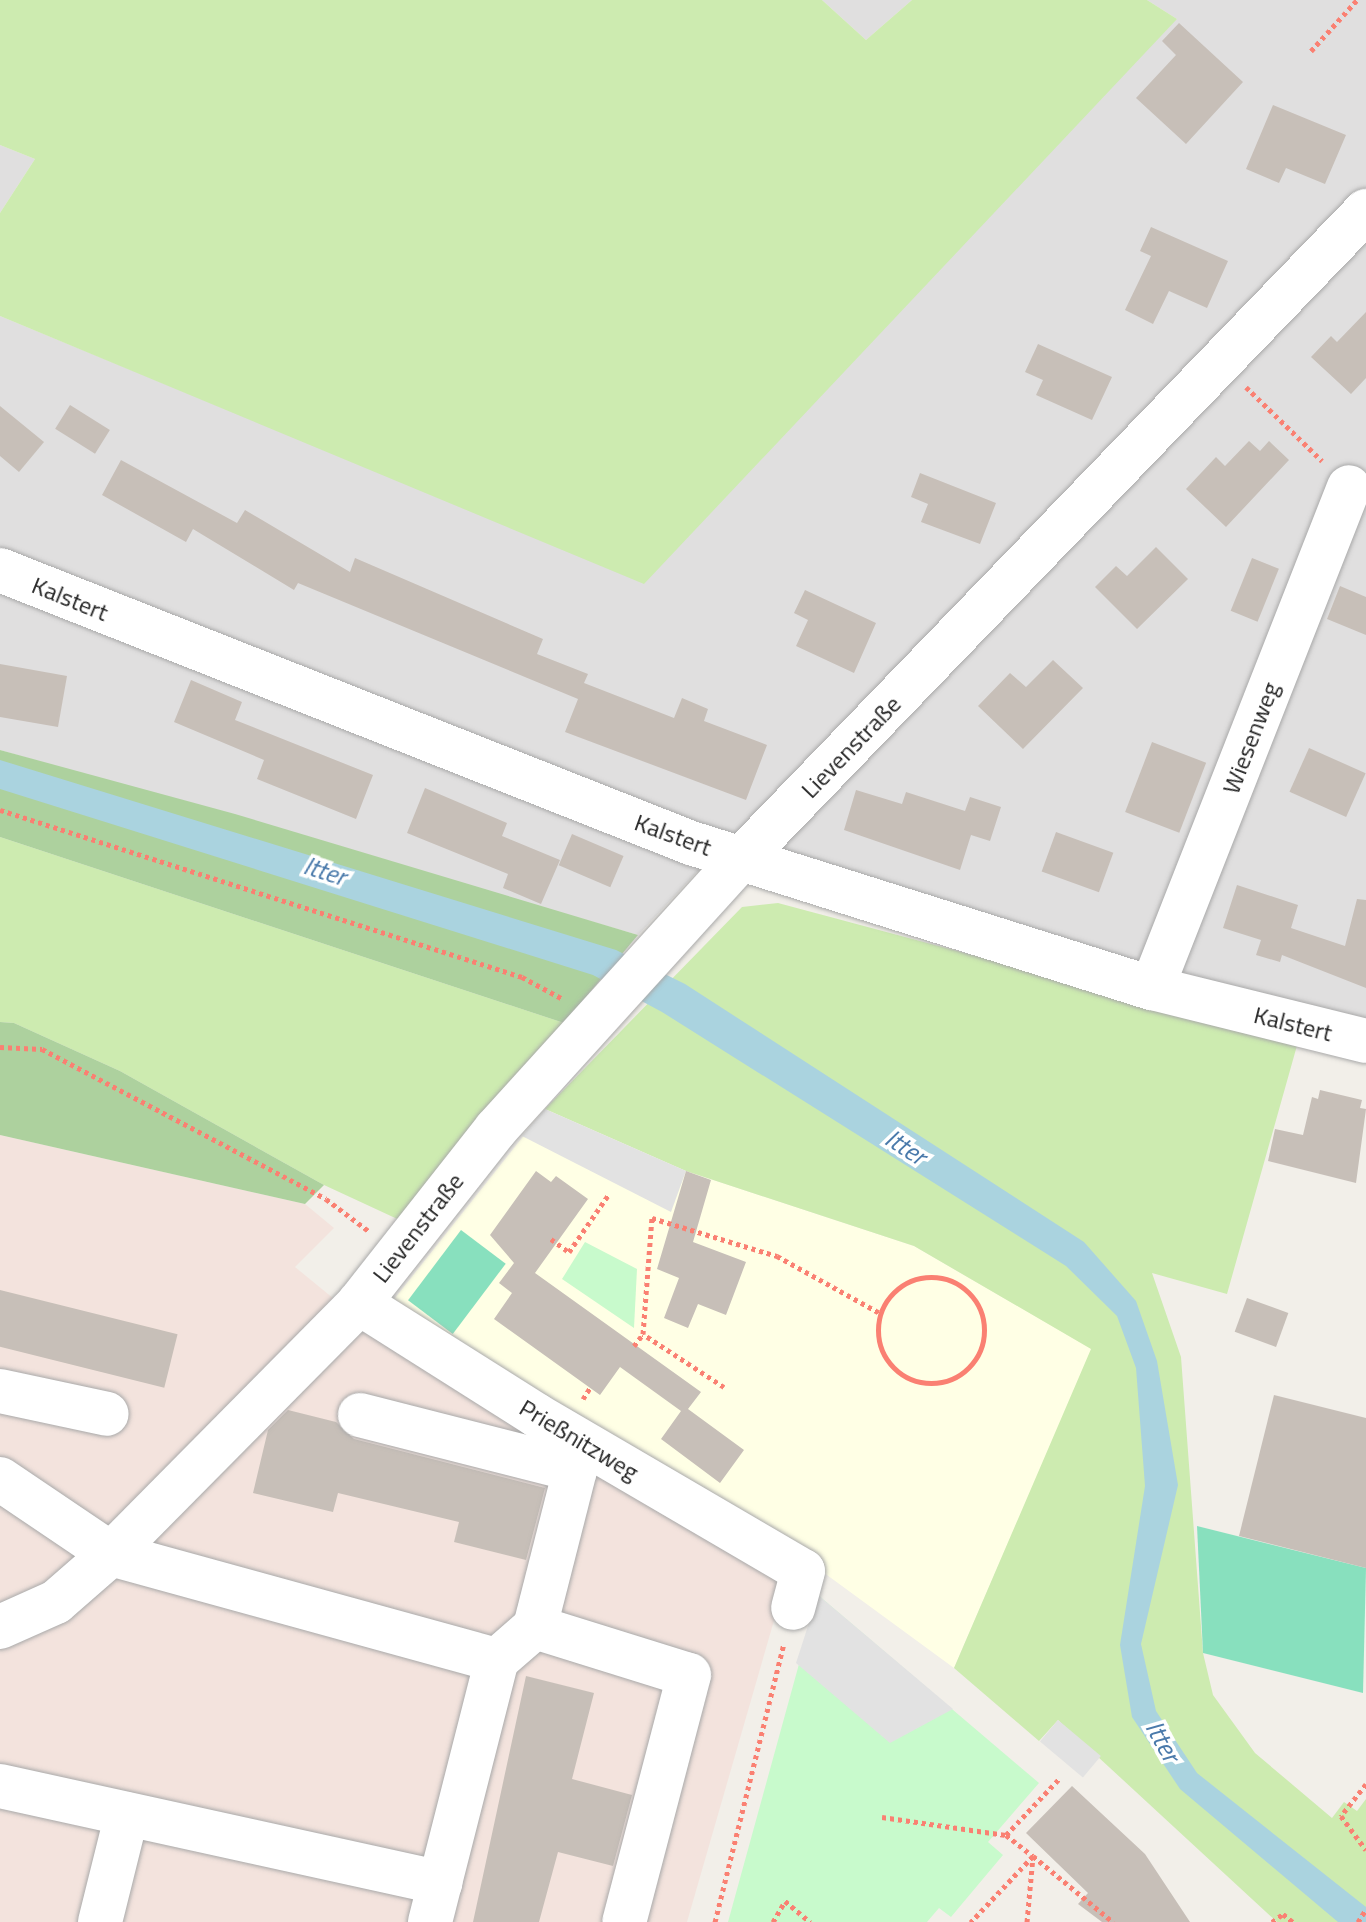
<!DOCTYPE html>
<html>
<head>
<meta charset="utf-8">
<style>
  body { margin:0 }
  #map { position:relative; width:1366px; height:1922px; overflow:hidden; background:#f2efe9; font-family:"Titillium Web",sans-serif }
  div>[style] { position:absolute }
  .residential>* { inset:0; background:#e0dfdf }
  .education>* { inset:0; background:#ffffe5 }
  .military>* { inset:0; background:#f3e3dd }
  .grass>* { inset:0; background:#cdebb0 }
  .forest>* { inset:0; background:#add19e }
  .park>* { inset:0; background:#c8facc }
  .pitch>* { inset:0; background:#88e0be; transform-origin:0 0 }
  .parking>* { inset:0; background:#e2e2e2; transform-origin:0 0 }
  .water>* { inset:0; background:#aad3df }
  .building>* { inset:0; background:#c7bfb8; transform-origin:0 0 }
  .path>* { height:5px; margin-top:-2.5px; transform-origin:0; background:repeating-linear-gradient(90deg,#fa8072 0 4px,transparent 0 8px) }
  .path>.ring { margin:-2.5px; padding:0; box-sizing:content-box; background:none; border:5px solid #fa8072; border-radius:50% }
  .roads { filter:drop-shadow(0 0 2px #a9a9a9) drop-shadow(0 0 2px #a9a9a9) }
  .minor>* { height:44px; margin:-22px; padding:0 22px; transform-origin:22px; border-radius:22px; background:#fff }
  span { translate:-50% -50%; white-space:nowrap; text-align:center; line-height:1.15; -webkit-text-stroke:7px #fff; paint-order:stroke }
  .street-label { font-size:24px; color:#222 }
  .water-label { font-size:26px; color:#4a7aab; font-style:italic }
</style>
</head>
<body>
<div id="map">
  <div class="residential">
    <i style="clip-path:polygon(822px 0,912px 0,866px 40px)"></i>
    <i style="clip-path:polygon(1147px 0,1366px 0,1366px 1029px,721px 846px,638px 935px,0 750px,0 316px,279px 431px,1177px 19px)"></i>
    <i style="clip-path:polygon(0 145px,35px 159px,0 213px)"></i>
  </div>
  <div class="education">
    <i style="clip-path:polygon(545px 1109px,686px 1171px,914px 1246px,1092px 1349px,954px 1668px,827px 1575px,391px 1303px)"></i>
  </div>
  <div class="military">
    <i style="clip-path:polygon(0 1135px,305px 1204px,334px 1228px,295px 1267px,350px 1312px,788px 1572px,687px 1922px,0 1922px)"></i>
  </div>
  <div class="grass">
    <i style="clip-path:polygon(0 0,822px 0,866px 40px,912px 0,1147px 0,1177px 19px,644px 584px,0 316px,0 213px,35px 159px,0 145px)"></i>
    <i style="clip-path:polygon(0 837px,564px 1023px,406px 1223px,324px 1185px,120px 1071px,14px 1023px,0 1022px)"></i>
    <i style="clip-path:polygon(778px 903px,1298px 1042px,1227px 1294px,1152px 1273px,1181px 1357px,1203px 1653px,1213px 1695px,1255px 1753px,1332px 1818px,1344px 1802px,1357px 1811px,1366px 1799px,1366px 1922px,1277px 1922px,1058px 1720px,1039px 1741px,954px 1668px,1091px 1349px,914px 1246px,686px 1171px,545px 1109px,742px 907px)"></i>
  </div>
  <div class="forest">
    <i style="clip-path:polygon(0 750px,235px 814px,638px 935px,564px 1023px,0 837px)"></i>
    <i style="clip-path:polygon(0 1022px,14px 1023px,120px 1071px,324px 1185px,305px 1204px,0 1135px)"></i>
  </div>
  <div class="park">
    <i style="clip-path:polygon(585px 1242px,637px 1269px,634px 1328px,562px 1279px)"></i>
    <i style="clip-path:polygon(818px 1595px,1039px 1783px,988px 1842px,1003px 1855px,951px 1917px,939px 1908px,927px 1922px,728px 1922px)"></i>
  </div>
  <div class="pitch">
    <i style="left:461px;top:1230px;width:56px;height:88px;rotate:37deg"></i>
    <i style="clip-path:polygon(1197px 1526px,1366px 1568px,1363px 1693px,1203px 1653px)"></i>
  </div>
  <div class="parking">
    <i style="clip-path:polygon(545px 1109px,686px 1171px,671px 1212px,522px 1136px)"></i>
    <i style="clip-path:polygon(818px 1595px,953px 1709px,890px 1743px,796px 1663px)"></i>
    <i style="left:1058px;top:1720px;width:56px;height:28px;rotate:40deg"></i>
  </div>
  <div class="water">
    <i style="clip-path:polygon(0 760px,616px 950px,685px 984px,1084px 1242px,1136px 1301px,1157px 1361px,1178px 1485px,1141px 1644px,1156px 1711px,1197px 1773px,1366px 1907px,1366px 1922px,1338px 1922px,1180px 1789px,1132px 1717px,1120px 1645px,1145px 1486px,1136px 1368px,1117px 1316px,1066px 1266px,662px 1012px,593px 975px,0 789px)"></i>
  </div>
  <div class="building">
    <i style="clip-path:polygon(1179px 23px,1243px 82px,1186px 144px,1136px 98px,1176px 55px,1162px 41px)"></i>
    <i style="clip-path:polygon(1273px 105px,1346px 135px,1325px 184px,1286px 168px,1279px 183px,1246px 169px)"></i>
    <i style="clip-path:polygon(1151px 227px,1228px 261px,1207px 308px,1169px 291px,1153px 324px,1125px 310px,1151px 256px,1140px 251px)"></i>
    <i style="clip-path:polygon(1366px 312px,1366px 378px,1351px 394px,1311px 357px,1331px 336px,1337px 342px)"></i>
    <i style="clip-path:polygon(1038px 344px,1112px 377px,1092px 420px,1036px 395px,1043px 380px,1025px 372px)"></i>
    <i style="left:70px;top:405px;width:47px;height:28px;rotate:32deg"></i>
    <i style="clip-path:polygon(0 406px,44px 442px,19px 472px,0 456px)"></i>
    <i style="clip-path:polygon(1249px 441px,1260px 451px,1269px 441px,1289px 460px,1226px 527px,1186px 489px,1216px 457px,1225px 466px)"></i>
    <i style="clip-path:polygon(121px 460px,237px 523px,245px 510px,350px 572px,355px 558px,543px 639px,537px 654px,588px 674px,584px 683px,674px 718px,682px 698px,708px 709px,704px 721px,767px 745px,746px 800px,565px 732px,578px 699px,298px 583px,294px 590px,193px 529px,186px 542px,102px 495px)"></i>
    <i style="clip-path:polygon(920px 473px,996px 503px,980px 544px,921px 522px,928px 504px,911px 497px)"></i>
    <i style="clip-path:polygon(1156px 547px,1188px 579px,1137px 629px,1095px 587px,1116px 566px,1127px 576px)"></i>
    <i style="left:1252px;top:558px;width:29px;height:57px;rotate:22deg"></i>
    <i style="clip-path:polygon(1340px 586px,1366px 597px,1366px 635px,1327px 619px)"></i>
    <i style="clip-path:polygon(805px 590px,876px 623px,854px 673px,796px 646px,808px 620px,794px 613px)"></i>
    <i style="clip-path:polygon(1053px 660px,1083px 688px,1023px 749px,978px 706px,1010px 673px,1026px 687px)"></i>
    <i style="clip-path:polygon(0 664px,67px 676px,58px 727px,0 717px)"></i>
    <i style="clip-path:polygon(191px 680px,242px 702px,235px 720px,373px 775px,356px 819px,257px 779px,264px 760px,174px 722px)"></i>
    <i style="left:1152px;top:742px;width:58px;height:75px;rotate:21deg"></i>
    <i style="left:1309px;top:748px;width:62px;height:48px;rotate:24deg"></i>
    <i style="clip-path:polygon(425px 788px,507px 823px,502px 836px,560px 860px,541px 904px,503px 888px,508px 874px,407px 833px)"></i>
    <i style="clip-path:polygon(856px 790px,902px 804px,906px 792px,965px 811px,970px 797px,1001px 807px,990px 841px,971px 835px,960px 870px,844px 830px)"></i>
    <i style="left:1056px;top:832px;width:61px;height:42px;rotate:20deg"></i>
    <i style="left:572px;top:834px;width:56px;height:34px;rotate:23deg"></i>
    <i style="clip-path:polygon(1237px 885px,1298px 905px,1291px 928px,1345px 946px,1357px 899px,1366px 900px,1366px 988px,1282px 955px,1280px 962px,1256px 955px,1261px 940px,1223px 928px)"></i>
    <i style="clip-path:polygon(1320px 1090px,1362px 1100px,1360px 1108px,1366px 1109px,1356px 1183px,1268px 1161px,1275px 1129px,1303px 1135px,1312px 1097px,1318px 1099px)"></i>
    <i style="clip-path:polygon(536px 1171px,551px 1182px,556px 1176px,588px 1199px,535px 1273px,701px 1392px,688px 1409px,744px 1450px,720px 1483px,661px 1439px,681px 1411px,620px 1367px,600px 1395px,494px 1319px,512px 1293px,499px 1283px,514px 1263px,490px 1235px)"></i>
    <i style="clip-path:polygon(686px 1171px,711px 1180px,693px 1242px,746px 1262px,726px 1315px,698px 1304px,688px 1328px,664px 1318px,679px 1278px,657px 1269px)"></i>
    <i style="left:0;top:1290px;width:183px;height:55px;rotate:14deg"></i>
    <i style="left:1247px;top:1298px;width:44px;height:36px;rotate:20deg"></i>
    <i style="clip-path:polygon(1274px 1395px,1366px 1418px,1366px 1568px,1239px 1536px)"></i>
    <i style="clip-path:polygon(288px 1410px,336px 1422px,354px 1439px,545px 1488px,526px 1560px,454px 1542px,459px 1522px,338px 1493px,333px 1512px,253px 1493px,268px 1430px)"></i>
    <i style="clip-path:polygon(526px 1676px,594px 1693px,572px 1779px,632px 1795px,613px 1866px,558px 1852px,539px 1922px,473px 1922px)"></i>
    <i style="clip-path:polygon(1072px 1786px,1145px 1854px,1190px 1922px,1102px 1922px,1078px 1904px,1088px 1893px,1026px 1833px)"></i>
  </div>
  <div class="path">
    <i style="left:1311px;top:51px;width:69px;rotate:-48deg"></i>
    <i style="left:1246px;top:387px;width:106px;rotate:44.2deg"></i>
    <i style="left:0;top:810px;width:548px;rotate:17.74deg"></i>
    <i style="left:522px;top:977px;width:47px;rotate:28.2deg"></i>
    <i style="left:0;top:1047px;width:42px;rotate:2.7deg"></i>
    <i style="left:42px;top:1049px;width:321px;rotate:27.8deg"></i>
    <i style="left:326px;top:1199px;width:55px;rotate:36.9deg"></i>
    <i style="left:551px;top:1239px;width:22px;rotate:36deg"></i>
    <i style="left:569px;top:1252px;width:70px;rotate:-55.4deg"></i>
    <i class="ring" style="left:878px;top:1277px;width:101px;height:101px"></i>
    <i style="left:634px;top:1346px;width:15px;rotate:-53deg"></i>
    <i style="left:724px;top:1387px;width:97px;rotate:-146.8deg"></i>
    <i style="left:643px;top:1334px;width:116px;rotate:-85.6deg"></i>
    <i style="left:652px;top:1218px;width:131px;rotate:16.9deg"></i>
    <i style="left:777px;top:1256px;width:118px;rotate:29deg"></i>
    <i style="left:583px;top:1399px;width:13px;rotate:-58deg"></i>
    <i style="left:1366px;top:1784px;width:41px;rotate:128deg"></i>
    <i style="left:1341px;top:1816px;width:42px;rotate:53.7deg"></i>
    <i style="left:882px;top:1817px;width:125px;rotate:8.3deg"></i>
    <i style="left:1006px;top:1835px;width:34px;rotate:38deg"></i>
    <i style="left:1033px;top:1856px;width:91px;rotate:133.2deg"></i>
    <i style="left:1006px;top:1835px;width:77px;rotate:-46.6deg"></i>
    <i style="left:1033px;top:1856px;width:104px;rotate:39.5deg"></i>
    <i style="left:715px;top:1922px;width:287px;rotate:-76.1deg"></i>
    <i style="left:773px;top:1922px;width:24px;rotate:-60deg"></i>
    <i style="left:785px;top:1901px;width:33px;rotate:40deg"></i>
    <i style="left:1027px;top:1922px;width:66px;rotate:-84.8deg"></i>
    <i style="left:1272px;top:1922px;width:14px;rotate:-36deg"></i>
    <i style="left:1283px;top:1914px;width:13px;rotate:39deg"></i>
    <i style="left:1358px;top:1922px;width:15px;rotate:-58deg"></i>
  </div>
  <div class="roads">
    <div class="minor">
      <i style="left:0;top:570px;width:743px;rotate:21.56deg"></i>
      <i style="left:691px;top:843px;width:483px;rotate:17.5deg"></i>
      <i style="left:1152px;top:988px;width:220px;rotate:13.9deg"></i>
      <i style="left:1152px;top:988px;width:538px;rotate:-68.53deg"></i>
      <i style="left:359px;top:1303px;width:209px;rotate:32.3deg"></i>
      <i style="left:536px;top:1415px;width:309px;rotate:30.3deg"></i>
      <i style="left:803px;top:1571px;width:38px;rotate:105deg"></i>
      <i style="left:0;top:1391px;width:109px;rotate:12.1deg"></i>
      <i style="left:360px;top:1415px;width:222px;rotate:14.3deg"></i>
      <i style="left:575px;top:1470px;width:162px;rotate:104.3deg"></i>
      <i style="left:0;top:1479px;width:134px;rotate:34deg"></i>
      <i style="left:111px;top:1554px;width:400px;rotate:15.4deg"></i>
      <i style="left:0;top:1627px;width:61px;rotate:-24.1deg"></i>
      <i style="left:56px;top:1602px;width:73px;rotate:-41.1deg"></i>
      <i style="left:111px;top:1554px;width:353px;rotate:-45.3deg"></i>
      <i style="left:359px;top:1303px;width:221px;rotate:-51.8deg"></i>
      <i style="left:496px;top:1129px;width:366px;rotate:-47.8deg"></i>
      <i style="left:742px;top:858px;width:899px;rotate:-46.04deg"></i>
      <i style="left:0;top:1786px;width:451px;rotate:12.4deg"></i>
      <i style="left:100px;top:1922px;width:111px;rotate:-76deg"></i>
      <i style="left:430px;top:1922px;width:270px;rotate:-75.7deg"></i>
      <i style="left:497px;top:1660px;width:50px;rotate:-41deg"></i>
      <i style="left:535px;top:1627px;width:161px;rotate:17.3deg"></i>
      <i style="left:689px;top:1675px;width:255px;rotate:104.7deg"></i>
    </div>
  </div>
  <div class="street-label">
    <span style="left:70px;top:599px;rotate:22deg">Kalstert</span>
    <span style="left:1251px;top:738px;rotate:-69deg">Wiesenweg</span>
    <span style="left:851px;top:747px;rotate:-46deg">Lievenstraße</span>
    <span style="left:673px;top:835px;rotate:20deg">Kalstert</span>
    <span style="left:1293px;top:1024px;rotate:14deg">Kalstert</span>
    <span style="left:418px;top:1228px;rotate:-52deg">Lievenstraße</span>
    <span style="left:579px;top:1440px;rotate:31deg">Prießnitzweg</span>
  </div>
  <div class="water-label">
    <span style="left:325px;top:871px;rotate:18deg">Itter</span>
    <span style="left:906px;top:1147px;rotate:33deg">Itter</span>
    <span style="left:1163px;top:1741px;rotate:61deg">Itter</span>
  </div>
</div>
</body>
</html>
